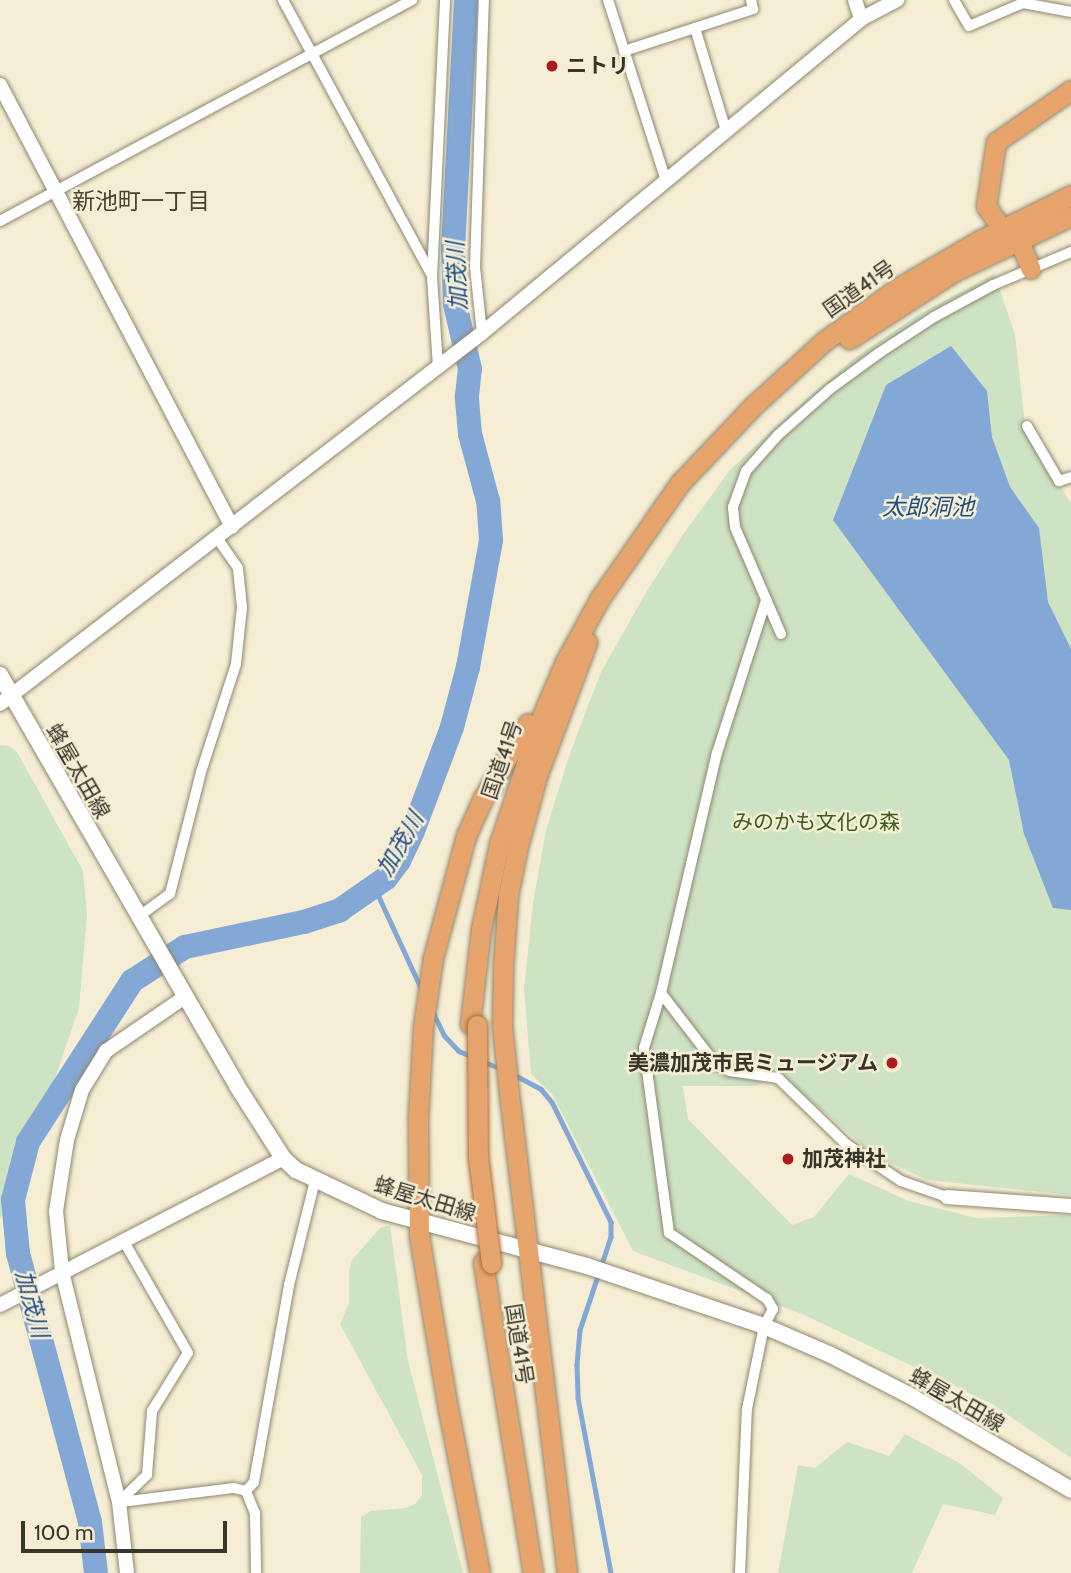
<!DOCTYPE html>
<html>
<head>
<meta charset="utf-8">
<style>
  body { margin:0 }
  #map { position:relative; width:1071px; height:1573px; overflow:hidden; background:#f6eed4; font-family:Cabin,"Noto Sans JP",sans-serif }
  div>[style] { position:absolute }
  .green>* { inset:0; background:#cde3c3 }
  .water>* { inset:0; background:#84a8d5 }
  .stream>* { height:4.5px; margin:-2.25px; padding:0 2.25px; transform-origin:2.25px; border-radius:2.25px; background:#84a8d5 }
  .river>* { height:24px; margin:-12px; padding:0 12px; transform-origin:12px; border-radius:12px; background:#84a8d5 }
  .roads { filter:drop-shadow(0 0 2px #8e8770) drop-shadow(0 0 2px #8e8770) }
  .minor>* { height:10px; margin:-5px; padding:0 5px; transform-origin:5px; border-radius:5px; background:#fff }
  .tertiary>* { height:14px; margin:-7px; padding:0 7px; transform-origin:7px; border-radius:7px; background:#fff }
  .secondary>* { height:16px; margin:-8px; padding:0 8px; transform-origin:8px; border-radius:8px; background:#fff }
  .trunk>* { height:19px; margin:-9.5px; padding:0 9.5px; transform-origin:9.5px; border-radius:9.5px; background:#e6a46c }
  .bridges { filter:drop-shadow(0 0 2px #a56e3d) drop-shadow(0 0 2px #a56e3d) }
  .trunk-bridge>* { height:19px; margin:-9.5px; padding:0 9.5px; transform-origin:9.5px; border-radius:9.5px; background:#e6a46c }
  .dots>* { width:19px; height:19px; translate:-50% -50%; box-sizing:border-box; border:4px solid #f6eed4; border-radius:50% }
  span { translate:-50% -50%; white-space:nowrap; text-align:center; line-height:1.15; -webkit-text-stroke:5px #f6eed4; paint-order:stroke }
  .poi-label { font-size:21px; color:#37342a; font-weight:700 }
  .left { translate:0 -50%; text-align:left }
  .right { translate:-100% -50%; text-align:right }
  .street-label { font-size:21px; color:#37342a }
  .park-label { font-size:21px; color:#36601e }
  .neighbourhood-label { font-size:23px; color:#48422d }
  .water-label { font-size:23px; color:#1e4d86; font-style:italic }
  .scale { position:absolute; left:21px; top:1521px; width:206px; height:32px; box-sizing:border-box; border:4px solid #37342a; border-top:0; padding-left:9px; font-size:21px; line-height:24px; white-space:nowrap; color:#37342a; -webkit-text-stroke:5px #f6eed4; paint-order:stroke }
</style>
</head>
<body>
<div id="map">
  <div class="green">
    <i style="clip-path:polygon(994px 274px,1015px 334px,1026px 435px,1071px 503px,1071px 1195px,927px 1180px,874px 1155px,779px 1073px,756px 1086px,683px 1086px,688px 1119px,792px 1225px,814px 1217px,849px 1174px,909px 1201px,976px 1218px,1071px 1215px,1071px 1458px,992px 1404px,802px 1314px,633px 1251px,552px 1094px,531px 1074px,524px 989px,533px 903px,546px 830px,569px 756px,601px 672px,647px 591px,682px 536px,730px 470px,788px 415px,856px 357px,918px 315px)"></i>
    <i style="clip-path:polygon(0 745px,9px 746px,17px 752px,83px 871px,87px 915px,79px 1008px,54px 1081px,0 1219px)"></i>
    <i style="clip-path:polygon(390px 1225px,408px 1361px,463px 1573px,360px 1573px,361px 1517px,371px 1511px,405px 1508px,415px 1504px,422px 1495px,422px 1475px,340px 1324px,349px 1303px,349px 1271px,352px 1260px,380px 1228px)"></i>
    <i style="clip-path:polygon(905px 1434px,961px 1464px,1003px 1498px,995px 1515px,943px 1504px,912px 1573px,778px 1573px,798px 1465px,815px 1468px,847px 1442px,889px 1456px)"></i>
  </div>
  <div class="water">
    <i style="clip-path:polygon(951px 346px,987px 391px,992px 437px,1010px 487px,1039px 528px,1048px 602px,1071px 649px,1071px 910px,1053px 908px,1024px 834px,1009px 760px,833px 520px,886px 385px)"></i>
  </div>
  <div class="stream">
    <i style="left:374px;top:886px;width:115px;rotate:65.2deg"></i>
    <i style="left:432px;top:1010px;width:28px;rotate:64deg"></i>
    <i style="left:444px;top:1035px;width:22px;rotate:47deg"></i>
    <i style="left:459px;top:1051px;width:15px;rotate:23deg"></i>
    <i style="left:484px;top:1062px;width:19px;rotate:21deg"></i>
    <i style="left:513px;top:1074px;width:32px;rotate:28deg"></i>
    <i style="left:541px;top:1089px;width:17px;rotate:50deg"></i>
    <i style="left:552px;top:1102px;width:134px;rotate:63.8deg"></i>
    <i style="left:611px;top:1222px;width:15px;rotate:90deg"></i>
    <i style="left:611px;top:1237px;width:98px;rotate:108.4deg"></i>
    <i style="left:580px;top:1330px;width:35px;rotate:95deg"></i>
    <i style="left:577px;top:1365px;width:33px;rotate:88deg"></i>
    <i style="left:578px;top:1398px;width:178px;rotate:79.3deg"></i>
  </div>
  <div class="river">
    <i style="left:96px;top:1573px;width:51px;rotate:-96.7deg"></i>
    <i style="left:90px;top:1522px;width:278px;rotate:-105deg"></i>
    <i style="left:18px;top:1254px;width:54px;rotate:-95.3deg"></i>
    <i style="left:13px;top:1200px;width:60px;rotate:-75.5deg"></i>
    <i style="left:28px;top:1142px;width:192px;rotate:-57.1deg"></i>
    <i style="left:132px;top:981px;width:63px;rotate:-32.7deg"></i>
    <i style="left:185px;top:947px;width:122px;rotate:-11.9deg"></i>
    <i style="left:304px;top:922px;width:38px;rotate:-18deg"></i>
    <i style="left:340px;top:910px;width:56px;rotate:-34.8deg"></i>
    <i style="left:386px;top:878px;width:21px;rotate:-53deg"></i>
    <i style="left:399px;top:861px;width:33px;rotate:-65deg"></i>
    <i style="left:413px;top:831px;width:111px;rotate:-69.4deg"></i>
    <i style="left:452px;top:727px;width:62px;rotate:-75.1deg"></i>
    <i style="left:468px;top:667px;width:129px;rotate:-79.7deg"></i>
    <i style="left:491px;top:540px;width:39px;rotate:-94deg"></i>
    <i style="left:488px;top:501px;width:69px;rotate:-105deg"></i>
    <i style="left:470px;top:434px;width:38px;rotate:-95deg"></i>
    <i style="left:467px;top:396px;width:27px;rotate:-84deg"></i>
    <i style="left:470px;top:369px;width:67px;rotate:-103deg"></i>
    <i style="left:455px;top:304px;width:55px;rotate:-92.1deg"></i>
    <i style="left:453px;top:249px;width:249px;rotate:-87deg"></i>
  </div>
  <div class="roads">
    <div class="minor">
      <i style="left:283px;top:0;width:311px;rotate:61.6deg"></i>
      <i style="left:608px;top:0;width:190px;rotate:72.2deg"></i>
      <i style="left:954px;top:0;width:30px;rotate:60deg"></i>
      <i style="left:969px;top:26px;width:59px;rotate:-23.1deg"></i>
      <i style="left:1023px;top:3px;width:49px;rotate:10.6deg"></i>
      <i style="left:695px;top:28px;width:108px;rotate:73.2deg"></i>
      <i style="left:624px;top:51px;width:136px;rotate:-18deg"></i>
      <i style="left:753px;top:9px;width:9px;rotate:-103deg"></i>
      <i style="left:0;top:221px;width:468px;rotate:-28.2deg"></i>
      <i style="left:482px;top:333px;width:66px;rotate:-96.1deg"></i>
      <i style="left:475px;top:267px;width:267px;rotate:-88.1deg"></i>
      <i style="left:438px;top:367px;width:90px;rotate:-93.8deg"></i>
      <i style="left:432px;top:277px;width:277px;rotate:-87.3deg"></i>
      <i style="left:1027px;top:426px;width:64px;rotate:59.8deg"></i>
      <i style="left:1059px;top:481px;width:13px;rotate:-18deg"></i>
      <i style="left:781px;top:634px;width:116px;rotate:-113.3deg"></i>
      <i style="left:735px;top:527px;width:20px;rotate:-96deg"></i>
      <i style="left:733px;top:507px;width:38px;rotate:-70deg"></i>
      <i style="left:746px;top:471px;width:48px;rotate:-48.4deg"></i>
      <i style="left:778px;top:435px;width:69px;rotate:-41.5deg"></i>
      <i style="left:830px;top:389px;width:61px;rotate:-36.3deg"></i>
      <i style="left:879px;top:353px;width:66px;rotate:-33.2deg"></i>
      <i style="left:934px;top:317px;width:67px;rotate:-28.5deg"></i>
      <i style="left:993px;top:285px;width:85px;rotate:-22.9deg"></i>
      <i style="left:138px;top:917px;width:39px;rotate:-36deg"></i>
      <i style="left:170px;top:894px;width:126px;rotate:-75.7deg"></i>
      <i style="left:201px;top:772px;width:114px;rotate:-72deg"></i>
      <i style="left:236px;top:664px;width:57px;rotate:-84deg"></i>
      <i style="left:242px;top:607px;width:39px;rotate:-96deg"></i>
      <i style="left:238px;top:568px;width:37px;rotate:-125deg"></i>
      <i style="left:661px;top:993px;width:88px;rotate:52.4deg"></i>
      <i style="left:715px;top:1063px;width:17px;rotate:28deg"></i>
      <i style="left:730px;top:1071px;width:49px;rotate:8.3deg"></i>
      <i style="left:778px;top:1078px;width:95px;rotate:44.1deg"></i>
      <i style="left:846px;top:1144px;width:66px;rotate:33.9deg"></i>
      <i style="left:901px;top:1181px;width:49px;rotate:19.2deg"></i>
      <i style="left:246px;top:1491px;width:12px;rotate:-48deg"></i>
      <i style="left:254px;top:1482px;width:200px;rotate:-79.9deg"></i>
      <i style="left:289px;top:1285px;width:107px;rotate:-76deg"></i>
      <i style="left:246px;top:1491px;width:24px;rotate:68deg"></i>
      <i style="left:255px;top:1513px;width:60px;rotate:89deg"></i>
      <i style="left:119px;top:1502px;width:39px;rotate:-44deg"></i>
      <i style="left:147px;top:1475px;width:64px;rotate:-85.5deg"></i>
      <i style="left:152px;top:1411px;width:68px;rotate:-58.2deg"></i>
      <i style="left:188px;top:1353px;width:130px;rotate:-119.9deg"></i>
      <i style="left:121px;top:1502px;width:114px;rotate:-7.1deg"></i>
      <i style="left:234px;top:1488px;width:12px;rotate:14deg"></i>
      <i style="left:740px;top:1573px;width:164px;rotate:-87.6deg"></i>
      <i style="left:747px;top:1409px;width:85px;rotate:-78.4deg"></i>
      <i style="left:764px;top:1326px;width:19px;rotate:-62deg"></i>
      <i style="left:773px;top:1309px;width:12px;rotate:-121deg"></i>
      <i style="left:767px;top:1299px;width:118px;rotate:-146deg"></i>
      <i style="left:669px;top:1233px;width:187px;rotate:-97.7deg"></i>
      <i style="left:644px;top:1048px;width:58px;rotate:-72.8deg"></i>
      <i style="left:661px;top:993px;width:246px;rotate:-76.9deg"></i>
      <i style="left:717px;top:753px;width:161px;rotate:-72.2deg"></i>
    </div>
    <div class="tertiary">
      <i style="left:855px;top:0;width:20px;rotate:72deg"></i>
      <i style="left:0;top:85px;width:499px;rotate:62.3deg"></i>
      <i style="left:0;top:704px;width:608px;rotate:-37.59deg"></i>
      <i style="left:482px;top:333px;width:492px;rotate:-39.6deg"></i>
      <i style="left:861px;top:19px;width:41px;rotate:-27.8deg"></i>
      <i style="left:947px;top:1197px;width:124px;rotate:4.2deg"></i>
      <i style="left:0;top:1305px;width:319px;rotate:-27.4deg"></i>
      <i style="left:127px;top:1573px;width:71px;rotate:-96.4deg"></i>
      <i style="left:119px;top:1502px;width:238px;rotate:-103.9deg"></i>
      <i style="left:62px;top:1271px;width:60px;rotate:-95.7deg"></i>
      <i style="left:56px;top:1211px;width:72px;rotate:-81.2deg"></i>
      <i style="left:67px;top:1140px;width:52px;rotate:-73.3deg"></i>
      <i style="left:82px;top:1090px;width:46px;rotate:-58.4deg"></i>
      <i style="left:106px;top:1051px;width:96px;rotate:-34.4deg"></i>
    </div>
    <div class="secondary">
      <i style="left:0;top:675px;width:474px;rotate:60deg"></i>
      <i style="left:237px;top:1086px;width:85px;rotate:57.4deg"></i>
      <i style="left:283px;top:1158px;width:18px;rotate:43deg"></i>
      <i style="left:296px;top:1170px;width:95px;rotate:25.5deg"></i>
      <i style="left:382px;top:1211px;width:212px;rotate:15deg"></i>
      <i style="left:587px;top:1266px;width:187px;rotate:18.7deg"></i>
      <i style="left:764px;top:1326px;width:73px;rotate:23.4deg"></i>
      <i style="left:831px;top:1355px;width:85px;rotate:27.2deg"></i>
      <i style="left:907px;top:1394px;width:190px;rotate:30.3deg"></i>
    </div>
    <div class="trunk">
      <i style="left:1002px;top:229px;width:28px;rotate:-125deg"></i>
      <i style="left:986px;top:206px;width:65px;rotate:-81.1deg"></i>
      <i style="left:996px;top:142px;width:91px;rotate:-34.7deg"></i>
      <i style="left:1019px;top:240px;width:31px;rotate:68deg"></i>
      <i style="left:849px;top:339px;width:126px;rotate:-32.7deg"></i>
      <i style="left:955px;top:271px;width:128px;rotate:-25.4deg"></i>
      <i style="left:470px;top:1024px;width:96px;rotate:-83.4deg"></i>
      <i style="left:481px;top:929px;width:87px;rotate:-78deg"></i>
      <i style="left:499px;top:844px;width:135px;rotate:-71.4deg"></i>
      <i style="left:542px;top:716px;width:59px;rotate:-66.9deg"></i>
      <i style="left:565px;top:662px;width:73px;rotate:-61.3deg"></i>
      <i style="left:600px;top:598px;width:140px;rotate:-55.2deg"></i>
      <i style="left:680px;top:483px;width:106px;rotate:-46.5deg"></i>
      <i style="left:753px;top:406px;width:95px;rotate:-42.4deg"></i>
      <i style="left:823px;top:342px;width:92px;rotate:-35.8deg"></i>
      <i style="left:898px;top:288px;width:93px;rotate:-30.4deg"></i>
      <i style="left:978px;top:241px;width:104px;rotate:-26.3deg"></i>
      <i style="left:483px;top:1262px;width:315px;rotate:80.9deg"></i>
      <i style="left:480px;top:1573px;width:167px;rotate:-101deg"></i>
      <i style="left:448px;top:1409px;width:176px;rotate:-99.5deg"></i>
      <i style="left:419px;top:1235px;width:118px;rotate:-90.5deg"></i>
      <i style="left:418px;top:1117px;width:90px;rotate:-86.8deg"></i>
      <i style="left:423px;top:1027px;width:70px;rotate:-81.8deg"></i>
      <i style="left:433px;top:958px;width:126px;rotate:-74.9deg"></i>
      <i style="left:466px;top:836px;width:42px;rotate:-65.9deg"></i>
      <i style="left:483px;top:798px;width:87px;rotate:-59deg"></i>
      <i style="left:567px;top:1573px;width:473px;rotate:-96.9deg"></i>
      <i style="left:510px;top:1103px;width:78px;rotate:-95.9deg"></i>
      <i style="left:502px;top:1025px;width:58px;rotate:-89deg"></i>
      <i style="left:503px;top:967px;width:72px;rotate:-86deg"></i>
      <i style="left:508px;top:895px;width:50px;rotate:-78.5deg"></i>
      <i style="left:518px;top:846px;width:73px;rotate:-74.8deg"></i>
      <i style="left:537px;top:776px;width:143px;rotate:-69.5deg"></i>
    </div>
  </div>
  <div class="bridges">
    <div class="trunk-bridge">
      <i style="left:477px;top:1025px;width:132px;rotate:89.6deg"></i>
      <i style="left:478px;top:1157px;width:107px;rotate:83deg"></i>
    </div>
  </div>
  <div class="dots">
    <i style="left:552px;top:66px;background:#ad1c1c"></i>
    <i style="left:892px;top:1063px;background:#ad1c1c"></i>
    <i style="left:788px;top:1159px;background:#ad1c1c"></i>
  </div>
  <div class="poi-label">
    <span class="left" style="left:566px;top:66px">ニトリ</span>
    <span class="right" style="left:878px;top:1063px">美濃加茂市民ミュージアム</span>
    <span class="left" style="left:802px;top:1159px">加茂神社</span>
  </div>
  <div class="street-label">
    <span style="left:859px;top:289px;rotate:-35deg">国道41号</span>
    <span style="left:502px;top:760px;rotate:-71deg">国道41号</span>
    <span style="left:78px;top:771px;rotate:60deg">蜂屋太田線</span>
    <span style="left:425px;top:1199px;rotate:17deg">蜂屋太田線</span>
    <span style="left:519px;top:1344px;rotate:81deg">国道41号</span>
    <span style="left:957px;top:1400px;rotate:30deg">蜂屋太田線</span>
  </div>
  <div class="park-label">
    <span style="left:816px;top:822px">みのかも文化の森</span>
  </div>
  <div class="neighbourhood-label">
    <span style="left:141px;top:201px">新池町一丁目</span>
  </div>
  <div class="water-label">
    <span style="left:457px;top:276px;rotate:-93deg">加茂川</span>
    <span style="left:928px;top:507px">太郎洞池</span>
    <span style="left:400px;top:844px;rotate:-60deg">加茂川</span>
    <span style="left:32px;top:1304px;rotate:75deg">加茂川</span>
  </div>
  <div class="scale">100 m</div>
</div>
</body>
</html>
